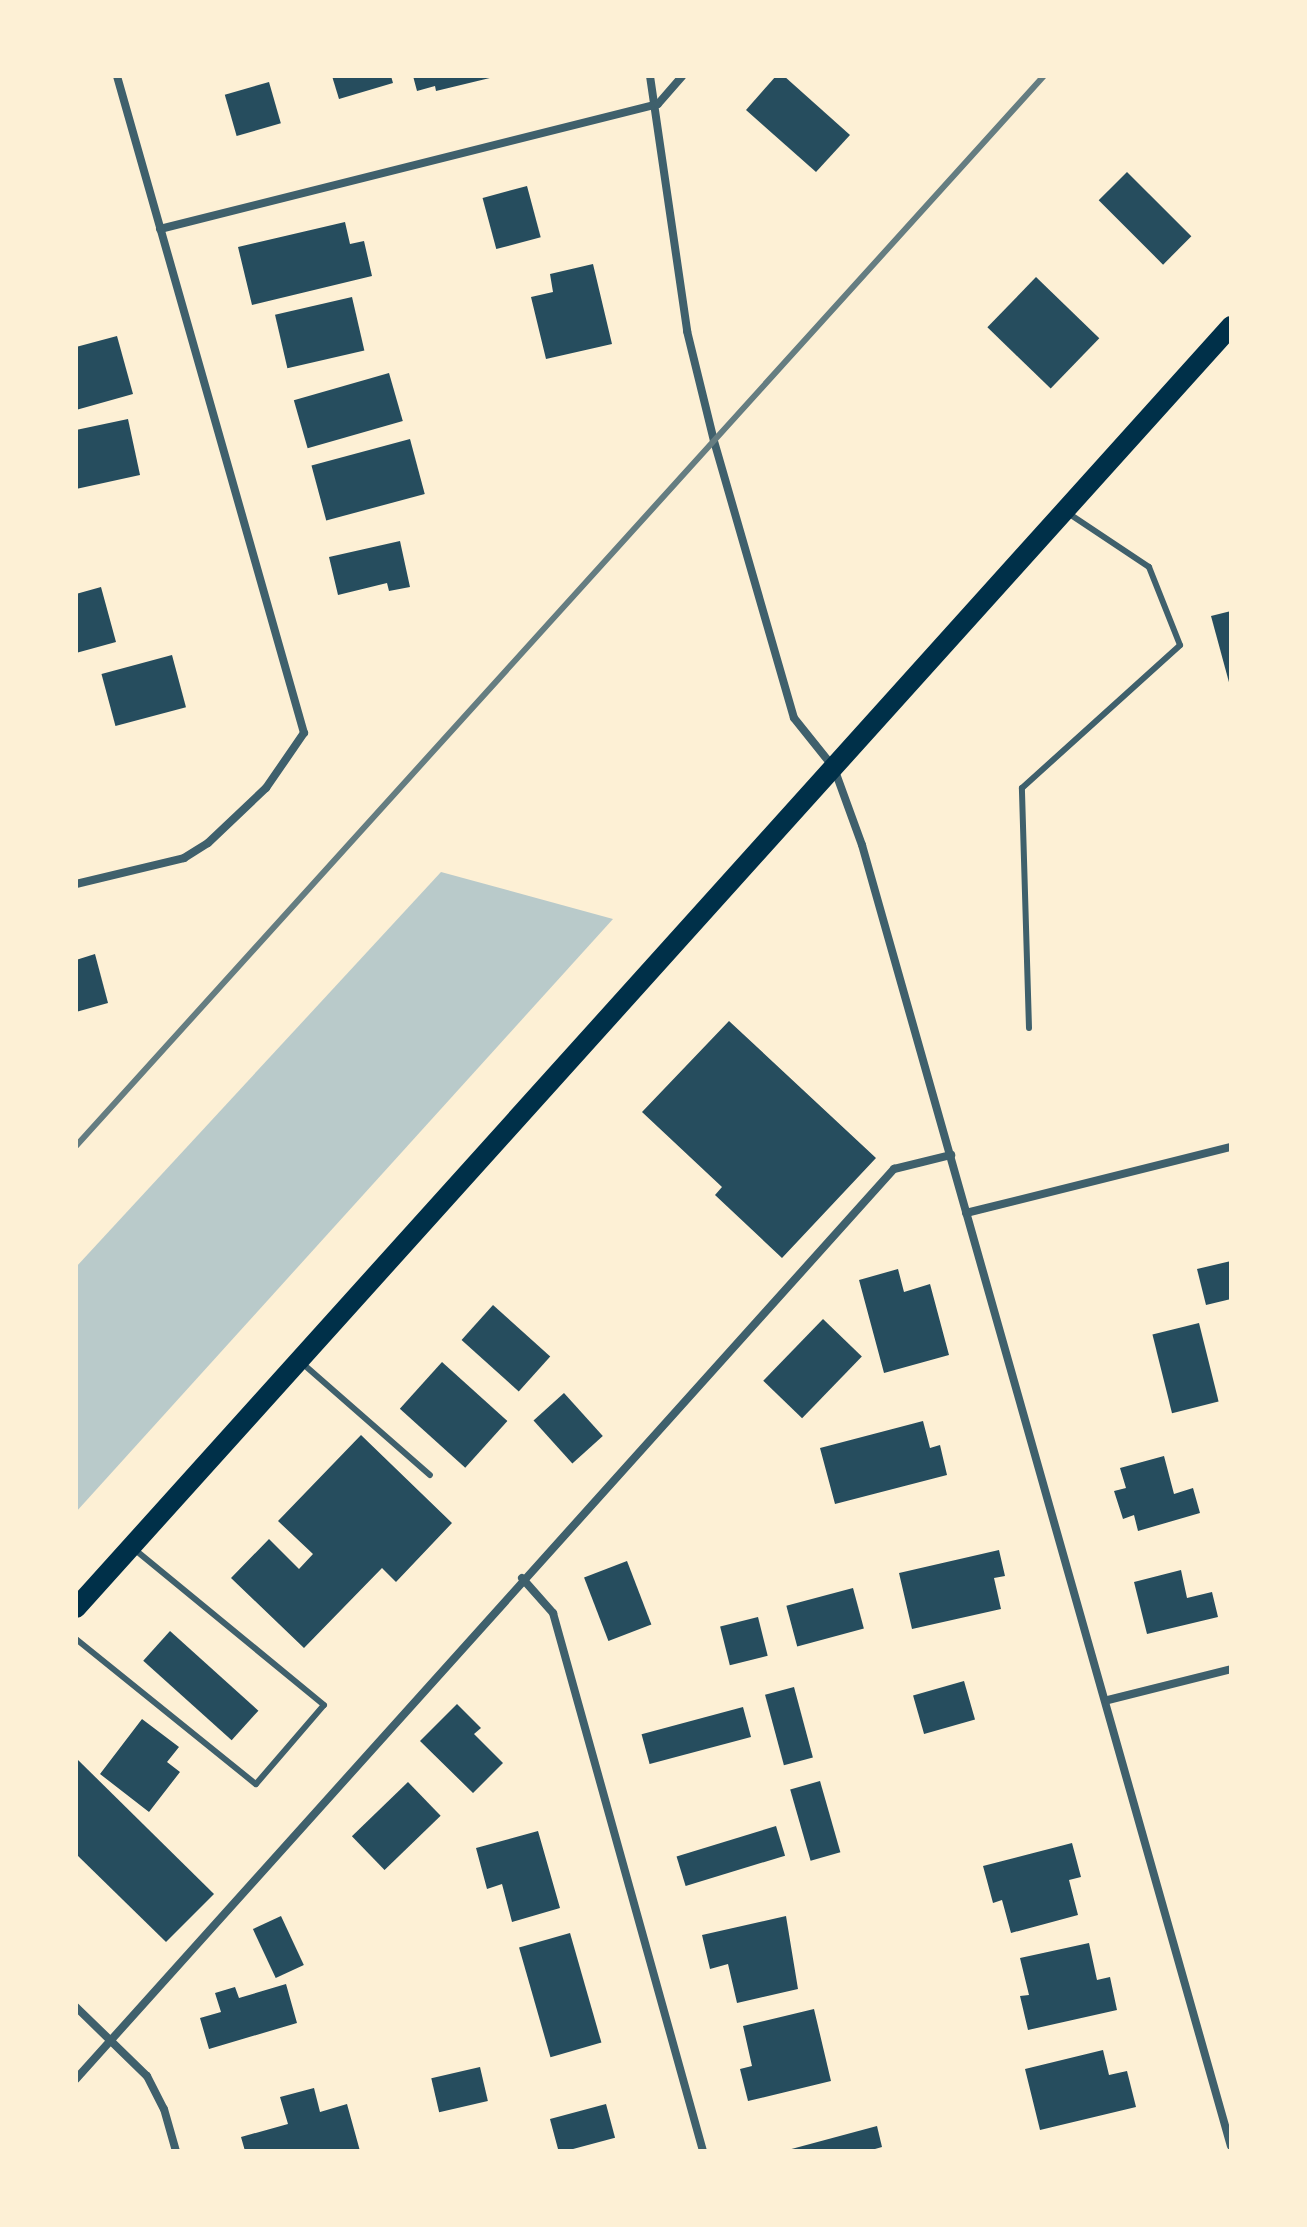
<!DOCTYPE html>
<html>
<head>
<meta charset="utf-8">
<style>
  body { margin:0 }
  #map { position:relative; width:1307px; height:2227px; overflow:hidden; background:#fdf0d5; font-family:"Alegreya Sans",sans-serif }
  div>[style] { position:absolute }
  .green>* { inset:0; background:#b9caca }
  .building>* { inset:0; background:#264d5e; transform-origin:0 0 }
  .service>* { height:6px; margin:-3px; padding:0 3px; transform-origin:3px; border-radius:3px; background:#3f606c }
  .minor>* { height:8px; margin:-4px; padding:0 4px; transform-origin:4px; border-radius:4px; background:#3f606c }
  .primary>* { height:20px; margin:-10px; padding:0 10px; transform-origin:10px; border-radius:10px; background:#003049 }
  .rail>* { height:6px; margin:-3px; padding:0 3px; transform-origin:3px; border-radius:3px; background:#657d81 }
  span { translate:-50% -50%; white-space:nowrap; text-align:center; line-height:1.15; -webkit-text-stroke:8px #fdf0d5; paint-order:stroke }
  .frame { position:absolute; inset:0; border:78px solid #fdf0d5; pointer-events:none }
</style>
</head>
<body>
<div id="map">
  <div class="green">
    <i style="clip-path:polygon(441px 872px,613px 919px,76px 1512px,76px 1267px)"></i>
  </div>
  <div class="building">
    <i style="clip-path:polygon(332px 76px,391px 76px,393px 83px,339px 99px)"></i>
    <i style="clip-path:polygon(413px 76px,494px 76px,494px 77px,436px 91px,435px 86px,417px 91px)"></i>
    <i style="clip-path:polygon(776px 76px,784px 76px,850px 135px,816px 172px,746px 110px)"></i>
    <i style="left:269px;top:82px;width:43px;height:46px;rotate:74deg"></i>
    <i style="left:1127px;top:172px;width:91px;height:40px;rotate:45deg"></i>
    <i style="left:527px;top:186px;width:53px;height:46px;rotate:75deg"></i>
    <i style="clip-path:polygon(345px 222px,350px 244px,364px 241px,372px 276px,252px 305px,238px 247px)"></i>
    <i style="clip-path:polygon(593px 264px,612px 344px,546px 359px,531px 297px,553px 292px,550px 274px)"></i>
    <i style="left:1036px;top:277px;width:88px;height:70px;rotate:44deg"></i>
    <i style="left:352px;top:297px;width:55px;height:79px;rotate:77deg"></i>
    <i style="clip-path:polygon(117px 336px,133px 394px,76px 410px,76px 347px)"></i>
    <i style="left:389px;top:373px;width:50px;height:99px;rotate:74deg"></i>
    <i style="clip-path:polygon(128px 419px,140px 475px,76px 489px,76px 430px)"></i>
    <i style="left:410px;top:439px;width:57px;height:102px;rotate:75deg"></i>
    <i style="clip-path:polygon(400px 541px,410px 587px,389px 591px,387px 583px,338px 595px,329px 557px)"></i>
    <i style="clip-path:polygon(101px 587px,116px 642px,76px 653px,76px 594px)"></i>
    <i style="clip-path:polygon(1231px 611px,1231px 686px,1230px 686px,1211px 616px)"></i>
    <i style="left:172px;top:655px;width:54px;height:73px;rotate:75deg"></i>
    <i style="clip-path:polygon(95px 954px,108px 1003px,76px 1012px,76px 960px)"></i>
    <i style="clip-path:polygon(729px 1021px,876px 1158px,782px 1258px,715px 1195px,722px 1187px,642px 1112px)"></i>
    <i style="clip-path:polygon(1231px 1261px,1231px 1299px,1206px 1305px,1197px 1269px)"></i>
    <i style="clip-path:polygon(898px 1269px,904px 1292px,930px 1284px,949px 1355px,884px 1373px,859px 1280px)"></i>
    <i style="left:493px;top:1305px;width:77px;height:47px;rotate:42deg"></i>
    <i style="left:823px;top:1319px;width:54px;height:86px;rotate:44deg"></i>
    <i style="left:1199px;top:1323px;width:81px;height:48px;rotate:76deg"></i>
    <i style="left:442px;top:1362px;width:88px;height:63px;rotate:42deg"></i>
    <i style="left:564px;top:1393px;width:58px;height:41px;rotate:48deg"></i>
    <i style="clip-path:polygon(923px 1421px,930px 1448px,940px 1445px,947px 1475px,835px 1504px,820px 1448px)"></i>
    <i style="clip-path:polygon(361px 1435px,452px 1523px,396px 1582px,382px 1568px,304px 1648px,231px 1578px,269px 1539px,299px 1569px,313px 1554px,278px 1521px)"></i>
    <i style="clip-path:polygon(1164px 1456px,1174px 1494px,1193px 1488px,1200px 1513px,1138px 1531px,1134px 1515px,1123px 1519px,1114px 1491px,1126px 1488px,1120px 1468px)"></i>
    <i style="clip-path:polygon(999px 1550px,1005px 1576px,994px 1578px,1001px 1609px,912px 1629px,899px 1573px)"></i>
    <i style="left:627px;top:1561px;width:68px;height:46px;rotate:69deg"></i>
    <i style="clip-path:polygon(1181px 1570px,1187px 1598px,1212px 1592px,1218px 1617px,1147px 1634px,1134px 1582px)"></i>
    <i style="left:853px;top:1588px;width:42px;height:69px;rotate:75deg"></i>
    <i style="left:758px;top:1617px;width:40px;height:39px;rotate:76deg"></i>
    <i style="left:170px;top:1631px;width:119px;height:40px;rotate:42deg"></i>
    <i style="left:964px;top:1681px;width:40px;height:53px;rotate:74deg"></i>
    <i style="left:794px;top:1687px;width:73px;height:30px;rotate:75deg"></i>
    <i style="clip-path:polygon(457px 1704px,481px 1728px,474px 1734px,503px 1763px,473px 1793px,420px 1741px)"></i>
    <i style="left:743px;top:1707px;width:31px;height:105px;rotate:75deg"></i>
    <i style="clip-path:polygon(142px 1719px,179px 1747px,167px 1762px,180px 1772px,149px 1812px,100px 1774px)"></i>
    <i style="clip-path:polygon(76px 1758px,214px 1894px,166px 1942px,76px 1854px)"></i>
    <i style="left:820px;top:1781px;width:74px;height:31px;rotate:74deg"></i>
    <i style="left:408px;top:1782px;width:47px;height:78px;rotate:46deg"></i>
    <i style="left:776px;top:1826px;width:31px;height:104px;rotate:73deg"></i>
    <i style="clip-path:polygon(538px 1831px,560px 1908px,512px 1922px,502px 1884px,487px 1889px,476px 1848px)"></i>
    <i style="clip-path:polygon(1072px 1843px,1081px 1877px,1069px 1880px,1078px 1915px,1011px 1933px,1002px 1900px,993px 1903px,983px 1866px)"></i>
    <i style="left:281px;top:1916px;width:54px;height:31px;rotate:65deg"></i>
    <i style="clip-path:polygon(786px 1916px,798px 1989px,737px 2003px,728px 1964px,710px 1969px,702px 1935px)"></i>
    <i style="left:570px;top:1933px;width:114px;height:53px;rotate:74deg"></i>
    <i style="clip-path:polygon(1089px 1943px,1097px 1980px,1110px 1977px,1117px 2010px,1028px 2030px,1020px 1996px,1029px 1995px,1020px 1958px)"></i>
    <i style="clip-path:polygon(286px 1984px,297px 2023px,209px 2049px,200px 2018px,221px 2012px,215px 1993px,235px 1987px,239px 1998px)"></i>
    <i style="clip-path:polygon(814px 2009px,831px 2081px,748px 2101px,740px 2069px,752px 2066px,743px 2026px)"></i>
    <i style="clip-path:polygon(1103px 2050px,1109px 2075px,1127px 2071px,1136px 2107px,1040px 2130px,1025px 2069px)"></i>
    <i style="left:480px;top:2067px;width:35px;height:50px;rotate:77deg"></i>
    <i style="clip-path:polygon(314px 2088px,320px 2112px,347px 2104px,360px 2151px,245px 2151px,241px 2137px,288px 2124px,280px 2097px)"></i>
    <i style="left:606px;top:2104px;width:35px;height:58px;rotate:75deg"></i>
    <i style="clip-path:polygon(877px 2126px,882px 2147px,868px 2151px,784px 2151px)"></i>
  </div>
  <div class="service">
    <i style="left:1029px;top:1028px;width:240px;rotate:-91.7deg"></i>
    <i style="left:1022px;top:788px;width:213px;rotate:-42.1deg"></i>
    <i style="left:1180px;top:645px;width:84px;rotate:-111.7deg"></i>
    <i style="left:1149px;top:567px;width:97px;rotate:-146.3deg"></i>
    <i style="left:302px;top:1363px;width:170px;rotate:41.2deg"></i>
    <i style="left:76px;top:1639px;width:231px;rotate:38.9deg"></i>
    <i style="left:256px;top:1784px;width:104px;rotate:-49.3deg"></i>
    <i style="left:324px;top:1705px;width:244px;rotate:-140.6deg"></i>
  </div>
  <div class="minor">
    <i style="left:650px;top:76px;width:258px;rotate:81.7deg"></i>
    <i style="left:687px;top:331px;width:113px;rotate:76.2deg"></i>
    <i style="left:714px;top:441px;width:288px;rotate:73.9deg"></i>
    <i style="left:794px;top:718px;width:64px;rotate:51.3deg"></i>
    <i style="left:834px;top:768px;width:82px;rotate:70deg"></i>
    <i style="left:862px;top:845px;width:1352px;rotate:74.17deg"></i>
    <i style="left:160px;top:229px;width:513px;rotate:-14.09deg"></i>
    <i style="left:658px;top:104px;width:37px;rotate:-49deg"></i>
    <i style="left:76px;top:884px;width:111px;rotate:-13.5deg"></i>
    <i style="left:184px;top:858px;width:28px;rotate:-32deg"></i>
    <i style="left:208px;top:843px;width:80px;rotate:-43.5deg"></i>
    <i style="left:266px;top:788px;width:67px;rotate:-55.4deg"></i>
    <i style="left:304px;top:733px;width:683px;rotate:-105.89deg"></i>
    <i style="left:966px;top:1213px;width:273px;rotate:-14deg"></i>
    <i style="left:522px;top:1578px;width:47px;rotate:48.5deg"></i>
    <i style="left:553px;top:1613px;width:559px;rotate:74.42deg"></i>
    <i style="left:1108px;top:1700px;width:127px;rotate:-14.1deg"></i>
    <i style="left:76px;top:2007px;width:99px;rotate:44.2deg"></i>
    <i style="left:147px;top:2076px;width:37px;rotate:63deg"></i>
    <i style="left:164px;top:2109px;width:44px;rotate:74.1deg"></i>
    <i style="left:76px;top:2079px;width:1224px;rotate:-48.05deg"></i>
    <i style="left:894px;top:1169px;width:59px;rotate:-13.8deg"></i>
  </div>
  <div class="primary">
    <i style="left:76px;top:1608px;width:1726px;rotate:-47.98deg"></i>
  </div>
  <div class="rail">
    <i style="left:76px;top:1146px;width:1443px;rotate:-47.87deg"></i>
  </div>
  <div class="frame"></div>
</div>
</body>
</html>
